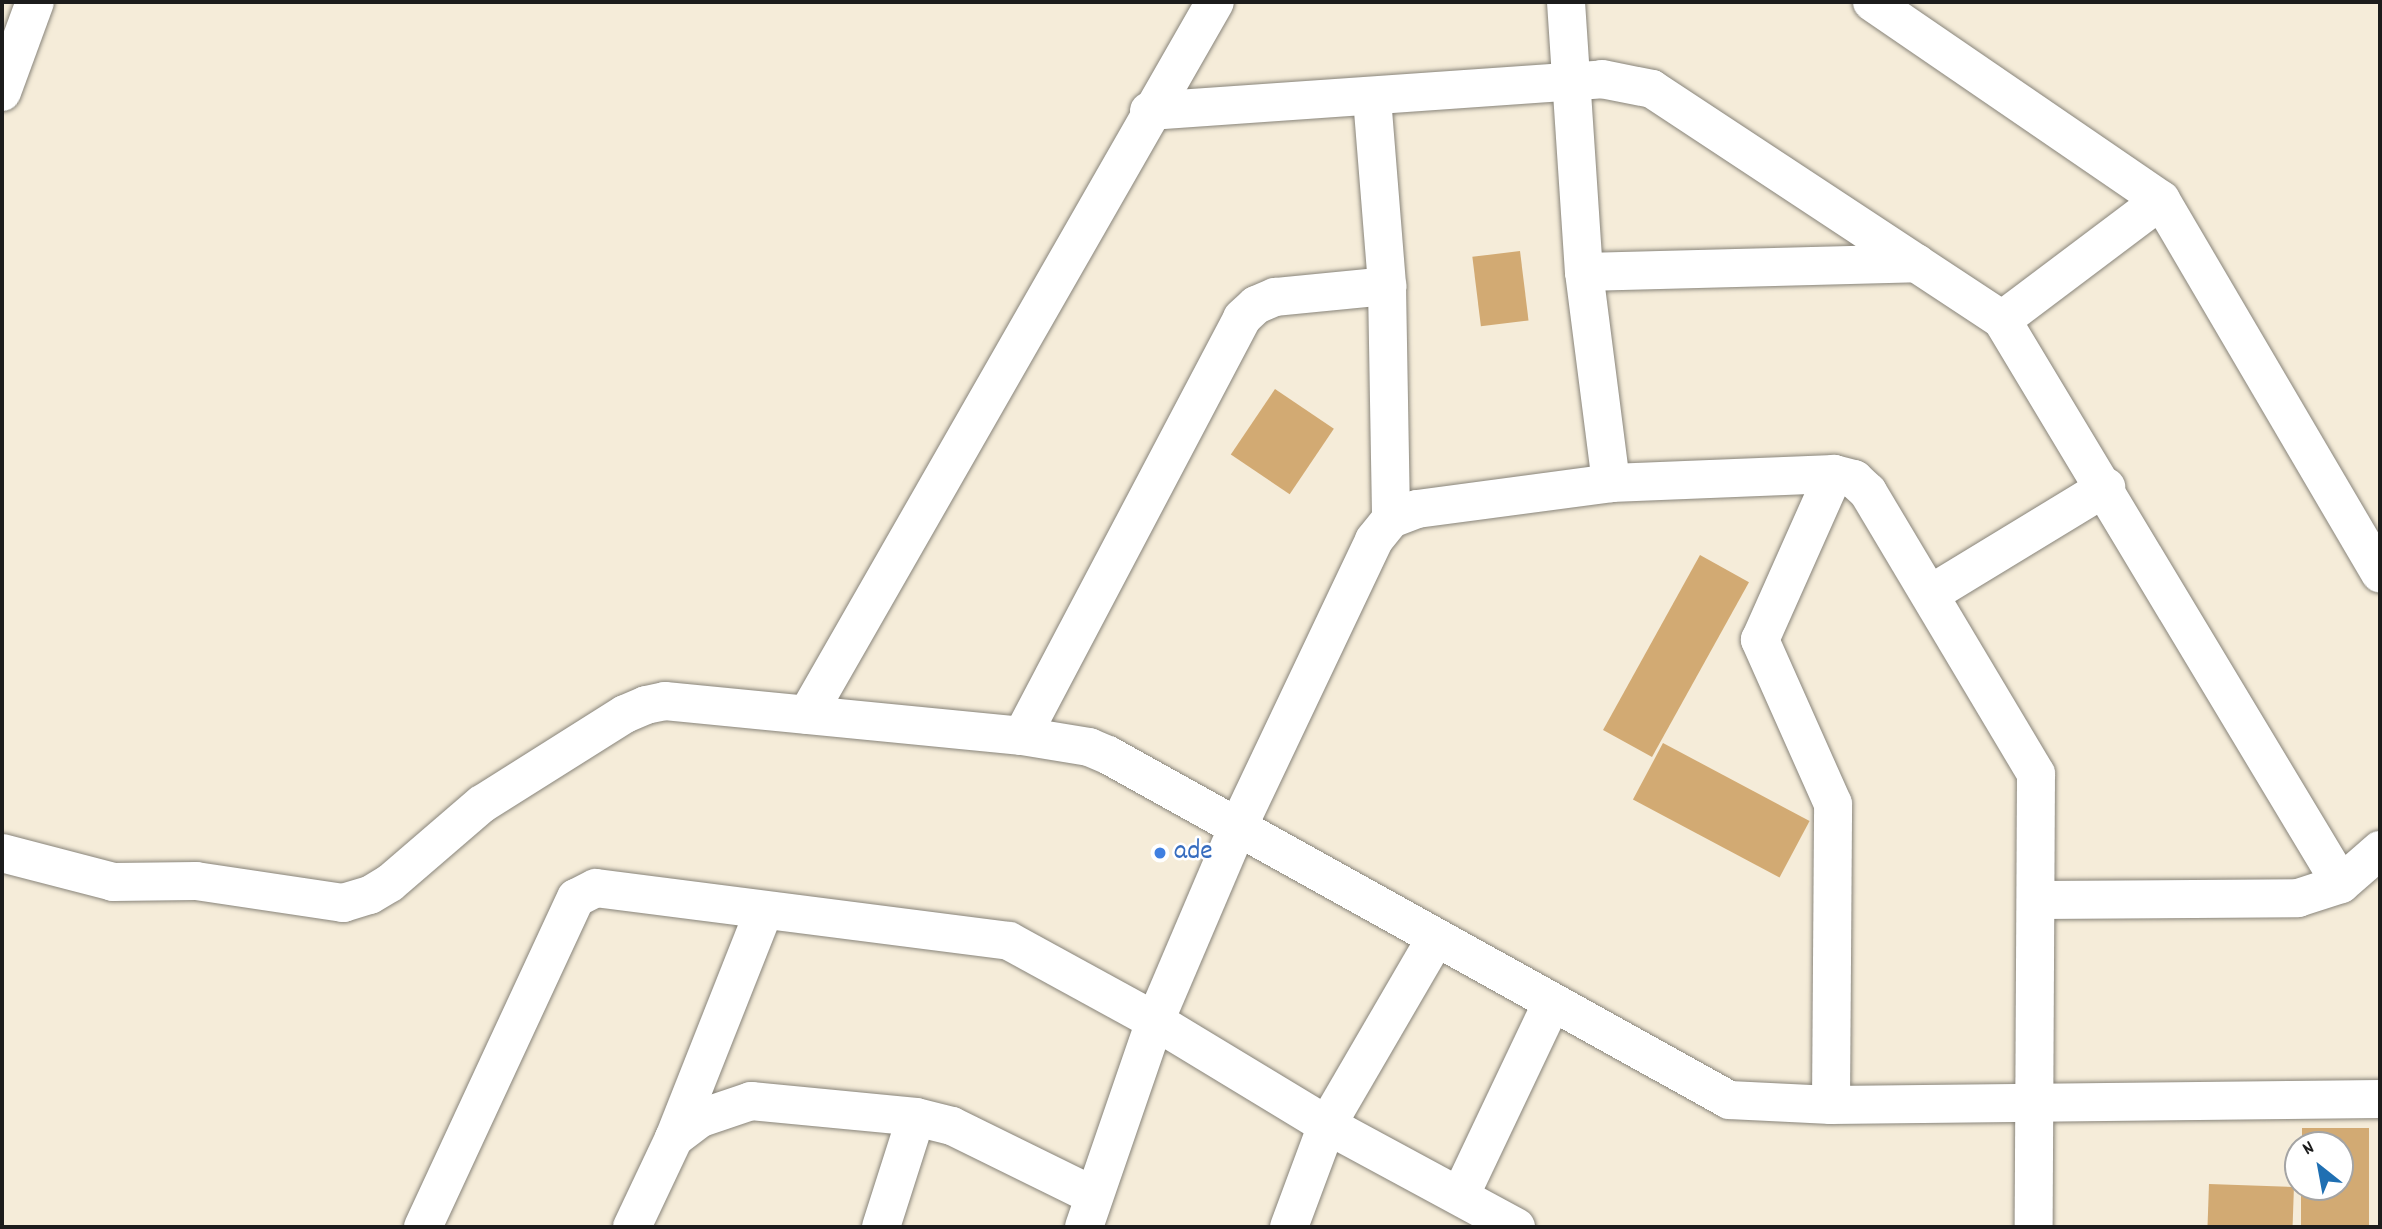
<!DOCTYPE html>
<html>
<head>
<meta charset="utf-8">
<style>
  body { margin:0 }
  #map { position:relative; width:2382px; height:1229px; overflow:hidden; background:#f5ecd9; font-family:Dekko,sans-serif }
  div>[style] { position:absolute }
  .building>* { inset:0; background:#d2aa73; transform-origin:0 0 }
  .roads { filter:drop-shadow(0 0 2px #88847a) drop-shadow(0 0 2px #88847a) }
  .street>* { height:38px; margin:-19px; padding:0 19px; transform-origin:19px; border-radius:19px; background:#fff }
  .secondary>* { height:38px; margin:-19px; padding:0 19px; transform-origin:19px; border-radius:19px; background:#fff }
  .dots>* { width:19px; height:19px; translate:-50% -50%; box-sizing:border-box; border:4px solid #fff; border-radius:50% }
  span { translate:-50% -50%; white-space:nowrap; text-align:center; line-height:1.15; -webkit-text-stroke:5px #fff; paint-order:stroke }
  .shop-label { font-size:28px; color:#366cbe }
  .left { translate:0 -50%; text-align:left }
  .frame { position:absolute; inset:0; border:4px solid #1c1c1c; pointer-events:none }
  .north { position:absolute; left:2284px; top:1131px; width:70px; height:70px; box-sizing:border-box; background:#fff; border:2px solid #a4a4a4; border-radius:50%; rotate:329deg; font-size:19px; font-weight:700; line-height:28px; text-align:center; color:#1c1c1c }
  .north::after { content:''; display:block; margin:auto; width:24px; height:32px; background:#1f6fb2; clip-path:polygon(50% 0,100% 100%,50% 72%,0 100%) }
</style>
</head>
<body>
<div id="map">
  <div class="building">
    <i style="left:1520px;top:251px;width:70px;height:48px;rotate:83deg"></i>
    <i style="left:1275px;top:389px;width:71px;height:79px;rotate:34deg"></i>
    <i style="left:1700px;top:555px;width:56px;height:200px;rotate:29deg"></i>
    <i style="left:1663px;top:743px;width:166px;height:64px;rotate:28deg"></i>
    <i style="clip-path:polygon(2302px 1128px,2369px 1128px,2369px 1227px,2301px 1227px,2301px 1187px,2340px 1187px,2340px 1145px,2302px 1145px)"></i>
    <i style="left:2209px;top:1184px;width:85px;height:43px;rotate:2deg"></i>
  </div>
  <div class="roads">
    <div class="street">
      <i style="left:1566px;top:2px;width:271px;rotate:86.2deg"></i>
      <i style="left:1584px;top:272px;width:213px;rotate:82.7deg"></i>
      <i style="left:1872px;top:2px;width:350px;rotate:34.4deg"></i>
      <i style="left:2161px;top:200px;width:433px;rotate:59.6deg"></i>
      <i style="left:1372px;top:98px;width:189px;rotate:85.4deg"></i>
      <i style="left:1387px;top:286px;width:233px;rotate:89deg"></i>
      <i style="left:1149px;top:111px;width:454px;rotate:-4deg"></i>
      <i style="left:1602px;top:79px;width:51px;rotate:11.3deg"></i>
      <i style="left:1652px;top:89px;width:419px;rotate:33.4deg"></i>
      <i style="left:2002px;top:320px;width:658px;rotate:58.99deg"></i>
      <i style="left:1584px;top:272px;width:333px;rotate:-1.5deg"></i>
      <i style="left:2002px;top:320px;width:199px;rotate:-37deg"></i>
      <i style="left:1932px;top:593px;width:204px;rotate:-31.3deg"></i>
      <i style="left:807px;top:715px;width:821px;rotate:-60.22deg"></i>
      <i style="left:1022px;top:736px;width:472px;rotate:-62.2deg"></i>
      <i style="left:1242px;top:318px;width:19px;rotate:-43deg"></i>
      <i style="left:1256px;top:305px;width:21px;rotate:-23deg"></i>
      <i style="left:1275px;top:297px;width:113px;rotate:-5.6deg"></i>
      <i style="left:2px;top:853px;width:115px;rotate:14.6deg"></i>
      <i style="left:113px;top:882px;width:83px;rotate:-0.7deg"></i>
      <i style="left:196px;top:881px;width:149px;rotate:8.5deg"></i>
      <i style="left:343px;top:903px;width:28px;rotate:-17deg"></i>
      <i style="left:370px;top:895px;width:23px;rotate:-31deg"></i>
      <i style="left:390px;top:883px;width:121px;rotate:-40.7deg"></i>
      <i style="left:482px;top:804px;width:169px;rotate:-32.2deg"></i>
      <i style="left:625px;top:714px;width:23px;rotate:-23deg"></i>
      <i style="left:646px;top:705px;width:19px;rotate:-12deg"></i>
      <i style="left:665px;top:701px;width:359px;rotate:5.6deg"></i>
      <i style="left:1022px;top:736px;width:68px;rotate:9.3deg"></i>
      <i style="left:1089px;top:747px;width:21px;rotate:23deg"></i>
      <i style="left:1108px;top:755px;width:710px;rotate:29.05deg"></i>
      <i style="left:1729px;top:1100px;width:102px;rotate:2.8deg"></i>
      <i style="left:1831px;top:1105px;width:549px;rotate:-0.63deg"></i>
      <i style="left:2039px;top:900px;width:259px;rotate:-0.4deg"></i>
      <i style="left:2298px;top:898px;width:45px;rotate:-18deg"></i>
      <i style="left:2341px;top:884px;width:52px;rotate:-41.1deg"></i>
      <i style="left:1831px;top:1105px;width:301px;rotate:-89.6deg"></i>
      <i style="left:1833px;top:804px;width:180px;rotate:-114deg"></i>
      <i style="left:1760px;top:640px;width:182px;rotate:-66deg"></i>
      <i style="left:674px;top:1138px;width:34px;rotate:-37deg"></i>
      <i style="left:701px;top:1118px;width:53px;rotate:-18.8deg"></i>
      <i style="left:751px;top:1101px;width:166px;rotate:5.5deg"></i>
      <i style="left:916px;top:1117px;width:37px;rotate:14deg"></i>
      <i style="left:952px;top:1126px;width:158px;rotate:26.2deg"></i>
      <i style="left:1461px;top:1194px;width:212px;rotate:-64.6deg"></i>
      <i style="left:423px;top:1227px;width:363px;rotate:-65.1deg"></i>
      <i style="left:576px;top:898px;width:22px;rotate:-27deg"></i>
      <i style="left:596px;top:888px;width:416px;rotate:7.3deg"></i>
      <i style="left:1009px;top:941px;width:166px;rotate:28.7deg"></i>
      <i style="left:1155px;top:1021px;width:201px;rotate:31.2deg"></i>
      <i style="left:1327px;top:1125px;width:215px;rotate:28.4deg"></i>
      <i style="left:632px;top:1227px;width:98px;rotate:-64.7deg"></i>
      <i style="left:674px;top:1138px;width:244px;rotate:-68.4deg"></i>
      <i style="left:881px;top:1227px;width:115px;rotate:-72.3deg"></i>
      <i style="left:1084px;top:1227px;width:218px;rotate:-71deg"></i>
      <i style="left:1155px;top:1021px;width:209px;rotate:-66.9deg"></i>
      <i style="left:1237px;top:829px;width:320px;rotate:-64.6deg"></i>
      <i style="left:1374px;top:540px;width:27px;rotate:-51deg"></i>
      <i style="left:1391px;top:519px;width:28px;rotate:-21deg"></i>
      <i style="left:1417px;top:509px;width:196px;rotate:-7.6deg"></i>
      <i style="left:1611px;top:483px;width:223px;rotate:-2.3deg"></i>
      <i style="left:1834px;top:474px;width:21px;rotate:14deg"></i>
      <i style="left:1854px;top:479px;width:19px;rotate:43deg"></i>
      <i style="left:1868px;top:492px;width:328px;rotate:59.2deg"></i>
      <i style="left:2036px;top:774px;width:453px;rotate:90.3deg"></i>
      <i style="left:1289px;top:1227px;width:109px;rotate:-69.6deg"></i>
      <i style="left:1327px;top:1125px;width:216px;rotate:-59.8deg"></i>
    </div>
    <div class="secondary">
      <i style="left:2px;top:92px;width:96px;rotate:-69.9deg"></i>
    </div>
  </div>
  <div class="dots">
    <i style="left:1160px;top:853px;background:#3f7fe0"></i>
  </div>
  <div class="shop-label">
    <span class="left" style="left:1174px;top:853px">ade</span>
  </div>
  <div class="frame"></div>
  <div class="north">N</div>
</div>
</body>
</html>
